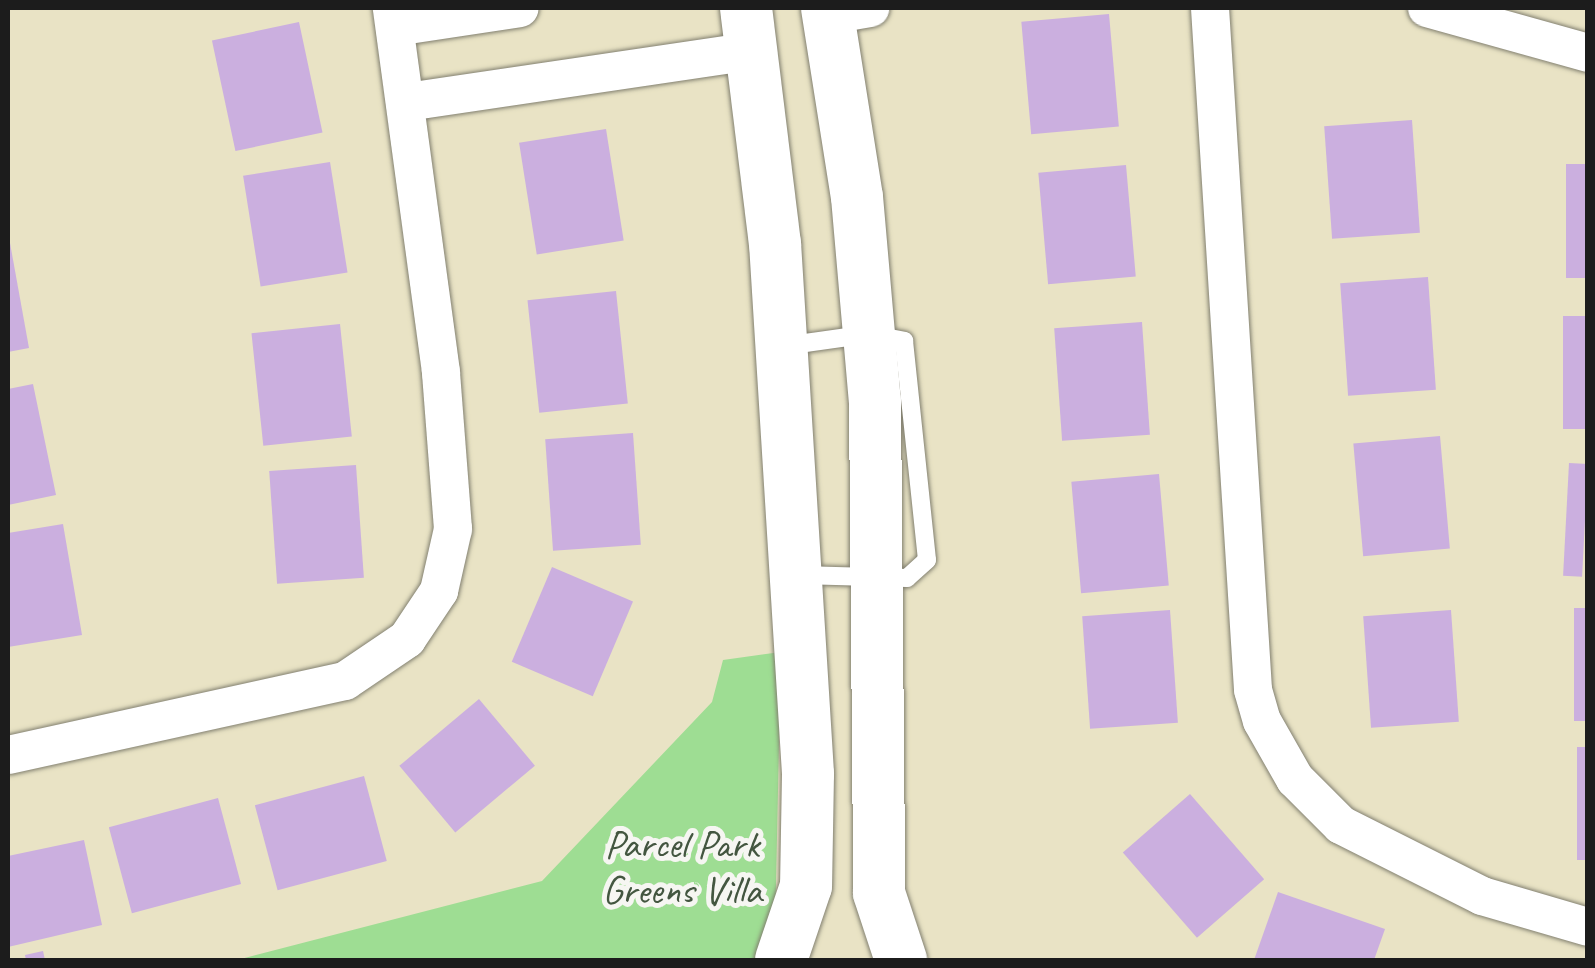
<!DOCTYPE html>
<html>
<head>
<meta charset="utf-8">
<style>
  body { margin:0 }
  #map { position:relative; width:1595px; height:968px; overflow:hidden; background:#e9e3c5; font-family:Caveat,sans-serif }
  div>[style] { position:absolute }
  .green>* { inset:0; background:#9edd93 }
  .building>* { inset:0; background:#cbafdf; transform-origin:0 0 }
  .roads { filter:drop-shadow(0 0 2px #828070) drop-shadow(0 0 2px #828070) }
  .lane>* { height:18px; margin:-9px; padding:0 9px; transform-origin:9px; border-radius:9px; background:#fff }
  .street>* { height:38px; margin:-19px; padding:0 19px; transform-origin:19px; border-radius:19px; background:#fff }
  .secondary>* { height:52px; margin:-26px; padding:0 26px; transform-origin:26px; border-radius:26px; background:#fff }
  span { translate:-50% -50%; white-space:nowrap; text-align:center; line-height:1.15; -webkit-text-stroke:10px #f6f6f2; paint-order:stroke }
  .park-label { font-size:40px; color:#435640 }
  .frame { position:absolute; inset:0; border:10px solid #1c1c1c; pointer-events:none }
</style>
</head>
<body>
<div id="map">
  <div class="green">
    <i style="clip-path:polygon(781px 652px,775px 930px,757px 960px,237px 960px,542px 881px,712px 702px,723px 660px)"></i>
  </div>
  <div class="building">
    <i style="left:1109px;top:14px;width:113px;height:88px;rotate:85deg"></i>
    <i style="left:299px;top:22px;width:113px;height:89px;rotate:78deg"></i>
    <i style="left:1412px;top:120px;width:113px;height:88px;rotate:86deg"></i>
    <i style="left:606px;top:129px;width:113px;height:88px;rotate:81deg"></i>
    <i style="left:330px;top:162px;width:112px;height:88px;rotate:81deg"></i>
    <i style="left:1566px;top:164px;width:22px;height:114px"></i>
    <i style="left:1126px;top:165px;width:112px;height:88px;rotate:85deg"></i>
    <i style="clip-path:polygon(8px 232px,29px 348px,8px 352px)"></i>
    <i style="left:1428px;top:277px;width:113px;height:88px;rotate:86deg"></i>
    <i style="left:616px;top:291px;width:113px;height:89px;rotate:84deg"></i>
    <i style="left:1563px;top:316px;width:25px;height:113px"></i>
    <i style="left:1142px;top:322px;width:113px;height:88px;rotate:86deg"></i>
    <i style="left:340px;top:324px;width:113px;height:89px;rotate:84deg"></i>
    <i style="clip-path:polygon(33px 384px,56px 495px,8px 505px,8px 389px)"></i>
    <i style="left:633px;top:433px;width:112px;height:88px;rotate:86deg"></i>
    <i style="left:1440px;top:436px;width:113px;height:87px;rotate:85deg"></i>
    <i style="left:1569px;top:463px;width:19px;height:113px;rotate:3deg"></i>
    <i style="left:356px;top:465px;width:113px;height:87px;rotate:86deg"></i>
    <i style="left:1159px;top:474px;width:112px;height:88px;rotate:85deg"></i>
    <i style="clip-path:polygon(63px 524px,82px 635px,8px 647px,8px 533px)"></i>
    <i style="left:552px;top:567px;width:88px;height:103px;rotate:23deg"></i>
    <i style="left:1574px;top:608px;width:14px;height:113px"></i>
    <i style="left:1170px;top:610px;width:113px;height:88px;rotate:86deg"></i>
    <i style="left:1451px;top:610px;width:112px;height:88px;rotate:86deg"></i>
    <i style="left:479px;top:699px;width:87px;height:104px;rotate:50deg"></i>
    <i style="left:1577px;top:747px;width:11px;height:113px"></i>
    <i style="left:364px;top:776px;width:88px;height:113px;rotate:75deg"></i>
    <i style="left:1190px;top:794px;width:113px;height:89px;rotate:49deg"></i>
    <i style="left:218px;top:798px;width:89px;height:113px;rotate:75deg"></i>
    <i style="clip-path:polygon(84px 840px,102px 925px,8px 947px,8px 856px)"></i>
    <i style="clip-path:polygon(1278px 892px,1385px 929px,1374px 960px,1254px 960px)"></i>
    <i style="clip-path:polygon(43px 951px,45px 960px,26px 960px,25px 955px)"></i>
  </div>
  <div class="roads">
    <div class="lane">
      <i style="left:784px;top:346px;width:86px;rotate:-8deg"></i>
      <i style="left:869px;top:334px;width:36px;rotate:11deg"></i>
      <i style="left:904px;top:341px;width:220px;rotate:84deg"></i>
      <i style="left:927px;top:560px;width:27px;rotate:138deg"></i>
      <i style="left:907px;top:578px;width:107px;rotate:-178.4deg"></i>
    </div>
    <div class="street">
      <i style="left:1210px;top:8px;width:683px;rotate:86.39deg"></i>
      <i style="left:1253px;top:690px;width:32px;rotate:74deg"></i>
      <i style="left:1262px;top:721px;width:67px;rotate:60.4deg"></i>
      <i style="left:1295px;top:779px;width:65px;rotate:45deg"></i>
      <i style="left:1341px;top:825px;width:158px;rotate:26.7deg"></i>
      <i style="left:1482px;top:896px;width:110px;rotate:16.3deg"></i>
      <i style="left:1427px;top:8px;width:167px;rotate:15.6deg"></i>
      <i style="left:829px;top:15px;width:42px;rotate:-9.7deg"></i>
      <i style="left:395px;top:27px;width:126px;rotate:-8.6deg"></i>
      <i style="left:407px;top:102px;width:349px;rotate:-8.4deg"></i>
      <i style="left:8px;top:755px;width:345px;rotate:-12.4deg"></i>
      <i style="left:345px;top:681px;width:75px;rotate:-34.1deg"></i>
      <i style="left:407px;top:639px;width:58px;rotate:-56.3deg"></i>
      <i style="left:439px;top:591px;width:64px;rotate:-77.3deg"></i>
      <i style="left:453px;top:529px;width:157px;rotate:-94.4deg"></i>
      <i style="left:441px;top:372px;width:367px;rotate:-97.7deg"></i>
    </div>
    <div class="secondary">
      <i style="left:746px;top:8px;width:237px;rotate:83deg"></i>
      <i style="left:775px;top:243px;width:532px;rotate:86.44deg"></i>
      <i style="left:808px;top:774px;width:112px;rotate:91deg"></i>
      <i style="left:806px;top:886px;width:78px;rotate:108.7deg"></i>
      <i style="left:827px;top:8px;width:191px;rotate:81deg"></i>
      <i style="left:857px;top:197px;width:205px;rotate:85deg"></i>
      <i style="left:875px;top:401px;width:492px;rotate:89.5deg"></i>
      <i style="left:879px;top:893px;width:71px;rotate:71.8deg"></i>
    </div>
  </div>
  <div class="park-label">
    <span style="left:682px;top:867px">Parcel Park<br>Greens Villa</span>
  </div>
  <div class="frame"></div>
</div>
</body>
</html>
